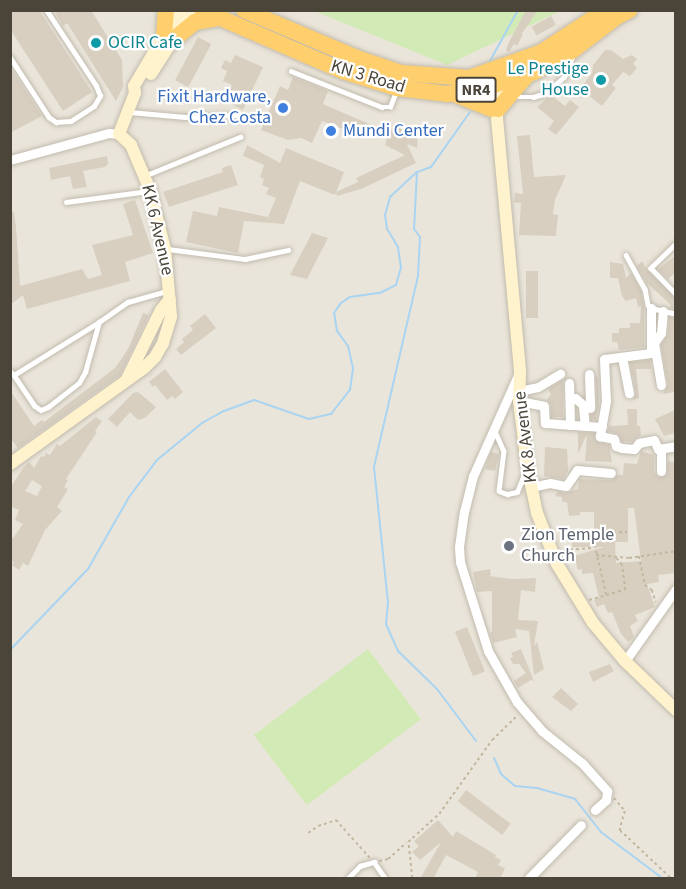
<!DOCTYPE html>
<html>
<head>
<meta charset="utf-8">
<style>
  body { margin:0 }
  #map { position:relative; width:686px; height:889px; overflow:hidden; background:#f6f3ec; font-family:"Source Sans 3",sans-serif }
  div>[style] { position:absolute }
  .residential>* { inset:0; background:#eae5da; transform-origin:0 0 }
  .green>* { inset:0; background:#d2eab5; transform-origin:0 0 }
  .stream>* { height:2px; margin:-1px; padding:0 1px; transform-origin:1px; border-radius:1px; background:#a9d4f2 }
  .building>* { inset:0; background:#d8cfc1; transform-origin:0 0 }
  .path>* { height:1.5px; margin-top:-0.75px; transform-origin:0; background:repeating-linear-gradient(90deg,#c4b79f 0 3px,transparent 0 6px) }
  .roads { filter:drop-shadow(0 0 2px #c2bbae) drop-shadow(0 0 2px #c2bbae) }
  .lane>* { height:4.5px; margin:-2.25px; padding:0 2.25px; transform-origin:2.25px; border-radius:2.25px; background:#fff }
  .street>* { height:9px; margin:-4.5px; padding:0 4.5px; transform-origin:4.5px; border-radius:4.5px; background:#fff }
  .secondary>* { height:12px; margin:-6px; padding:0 6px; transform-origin:6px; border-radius:6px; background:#fff3cd }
  .highway>* { height:16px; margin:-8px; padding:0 8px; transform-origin:8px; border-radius:8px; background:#ffcf6e }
  .dots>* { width:16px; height:16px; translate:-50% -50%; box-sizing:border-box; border:3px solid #fff; border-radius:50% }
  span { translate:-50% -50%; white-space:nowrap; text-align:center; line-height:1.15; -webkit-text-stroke:4.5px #fff; paint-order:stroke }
  .shield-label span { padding:2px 4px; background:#fff; border:2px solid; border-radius:4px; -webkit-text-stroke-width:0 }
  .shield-label { font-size:16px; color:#4b4439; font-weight:700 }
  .culture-label { font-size:18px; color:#0d838f }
  .left { translate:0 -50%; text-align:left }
  .right { translate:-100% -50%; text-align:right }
  .street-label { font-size:18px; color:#4b4439 }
  .shop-label { font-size:18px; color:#366cbe }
  .worship-label { font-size:18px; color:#5b616d }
  .frame { position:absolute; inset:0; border:12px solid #4b4439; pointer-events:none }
</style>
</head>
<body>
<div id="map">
  <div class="residential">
    <i style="left:11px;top:11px;width:664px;height:867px"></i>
  </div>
  <div class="green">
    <i style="clip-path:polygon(314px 11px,560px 11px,447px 65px)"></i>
    <i style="left:368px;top:649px;width:88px;height:143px;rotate:53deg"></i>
  </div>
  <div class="stream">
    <i style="left:490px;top:61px;width:58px;rotate:-61.2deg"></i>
    <i style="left:470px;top:112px;width:67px;rotate:125.3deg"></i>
    <i style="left:431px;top:167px;width:15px;rotate:160deg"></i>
    <i style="left:417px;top:172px;width:57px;rotate:93deg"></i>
    <i style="left:414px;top:229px;width:10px;rotate:53deg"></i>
    <i style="left:420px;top:237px;width:39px;rotate:93deg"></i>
    <i style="left:418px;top:276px;width:196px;rotate:103deg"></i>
    <i style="left:374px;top:467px;width:136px;rotate:84.1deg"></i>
    <i style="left:388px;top:602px;width:22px;rotate:95deg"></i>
    <i style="left:386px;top:624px;width:30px;rotate:66deg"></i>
    <i style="left:398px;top:651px;width:54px;rotate:44.3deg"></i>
    <i style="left:437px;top:689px;width:65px;rotate:53.1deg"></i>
    <i style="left:10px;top:650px;width:112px;rotate:-46.1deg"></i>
    <i style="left:88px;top:569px;width:83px;rotate:-60.3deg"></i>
    <i style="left:129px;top:497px;width:46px;rotate:-52.9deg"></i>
    <i style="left:157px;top:460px;width:58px;rotate:-39.4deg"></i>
    <i style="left:202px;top:423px;width:25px;rotate:-29deg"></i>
    <i style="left:224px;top:411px;width:32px;rotate:-20deg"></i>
    <i style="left:254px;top:400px;width:58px;rotate:19.1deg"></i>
    <i style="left:309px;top:419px;width:23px;rotate:-13deg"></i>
    <i style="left:331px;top:414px;width:31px;rotate:-52deg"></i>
    <i style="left:350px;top:390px;width:22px;rotate:-82deg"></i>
    <i style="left:353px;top:368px;width:23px;rotate:-103deg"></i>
    <i style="left:348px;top:346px;width:19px;rotate:-126deg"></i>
    <i style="left:337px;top:331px;width:18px;rotate:-99deg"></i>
    <i style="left:334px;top:313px;width:12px;rotate:-55deg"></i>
    <i style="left:341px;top:303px;width:11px;rotate:-34deg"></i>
    <i style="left:350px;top:297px;width:30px;rotate:-8deg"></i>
    <i style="left:380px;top:293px;width:18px;rotate:-27deg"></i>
    <i style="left:396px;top:285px;width:19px;rotate:-74deg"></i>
    <i style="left:401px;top:267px;width:20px;rotate:-99deg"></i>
    <i style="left:398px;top:247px;width:21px;rotate:-121deg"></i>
    <i style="left:387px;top:229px;width:14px;rotate:-98deg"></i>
    <i style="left:385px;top:215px;width:19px;rotate:-74deg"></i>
    <i style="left:390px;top:197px;width:37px;rotate:-43deg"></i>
    <i style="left:494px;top:758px;width:17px;rotate:66deg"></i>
    <i style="left:501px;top:774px;width:18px;rotate:41deg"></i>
    <i style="left:515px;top:786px;width:22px;rotate:5deg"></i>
    <i style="left:537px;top:788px;width:40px;rotate:16deg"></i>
    <i style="left:575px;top:799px;width:42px;rotate:51.8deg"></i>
    <i style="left:601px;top:832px;width:76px;rotate:37deg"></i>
  </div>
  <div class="building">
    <i style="clip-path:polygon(10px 10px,39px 10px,92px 92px,63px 111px,10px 29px)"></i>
    <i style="clip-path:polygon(54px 10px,91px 10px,122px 60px,123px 87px,116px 101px,67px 23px,63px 26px)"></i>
    <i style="clip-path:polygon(526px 10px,538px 10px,521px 35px,523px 34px,517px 46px,514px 44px,509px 52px,506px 50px,509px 42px)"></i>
    <i style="left:551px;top:16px;width:10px;height:22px;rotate:61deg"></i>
    <i style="left:198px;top:37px;width:15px;height:49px;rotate:28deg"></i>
    <i style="clip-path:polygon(605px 50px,611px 50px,623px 59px,632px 55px,637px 59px,633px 64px,637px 68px,630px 76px,623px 72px,612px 85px,616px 88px,602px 106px,584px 92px,583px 85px,592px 73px,593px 65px)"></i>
    <i style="clip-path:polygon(235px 55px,263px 67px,243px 110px,225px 101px,232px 85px,223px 81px,227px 71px,221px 68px,225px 60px,231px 63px)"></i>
    <i style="clip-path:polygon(10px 67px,42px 116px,10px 133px)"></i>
    <i style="clip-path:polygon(293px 77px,328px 91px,323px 104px,374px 126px,369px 139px,322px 121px,312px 143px,301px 138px,288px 140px,261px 130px,280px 86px,288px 90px)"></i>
    <i style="clip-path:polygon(551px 95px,565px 106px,570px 100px,579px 107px,556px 135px,548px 129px,554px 121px,537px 107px)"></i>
    <i style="clip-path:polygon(394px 126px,418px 136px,417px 148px,407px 144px,416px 163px,361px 189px,337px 196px,336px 192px,358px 182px,356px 178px,405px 155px,385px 145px,389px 130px,391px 131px)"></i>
    <i style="clip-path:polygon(530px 135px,534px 177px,566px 175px,555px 200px,553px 214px,558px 215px,556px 236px,519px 235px,521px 203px,514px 202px,515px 193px,523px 194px,517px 136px)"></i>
    <i style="clip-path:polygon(247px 145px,280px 163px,286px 148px,344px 172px,335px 195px,300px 181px,284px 224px,244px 221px,238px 253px,186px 242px,193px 211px,217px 216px,219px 207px,268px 217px,276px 198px,266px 194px,269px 188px,262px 185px,264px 179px,260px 177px,264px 165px,243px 156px)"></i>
    <i style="clip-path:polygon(107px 156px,108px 164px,105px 167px,83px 171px,87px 187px,73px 189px,70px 176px,51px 180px,49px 168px)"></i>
    <i style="clip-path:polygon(231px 165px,238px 185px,169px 207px,163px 192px,223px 172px,222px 168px)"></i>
    <i style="clip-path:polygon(135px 200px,153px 253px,125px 262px,130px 281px,27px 309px,23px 295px,10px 305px,10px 212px,14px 212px,16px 227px,20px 286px,82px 269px,88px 279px,102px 275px,92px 245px,133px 235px,123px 204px)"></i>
    <i style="clip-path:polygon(312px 233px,328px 238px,307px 279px,290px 275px)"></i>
    <i style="clip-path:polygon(675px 256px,675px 273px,668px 279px,658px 269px)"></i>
    <i style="clip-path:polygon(642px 261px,648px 271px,675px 298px,675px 309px,669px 308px,671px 305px,647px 283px,637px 266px)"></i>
    <i style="clip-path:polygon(610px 262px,623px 264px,626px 278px,631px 273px,641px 291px,644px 307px,644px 347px,619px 350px,617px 342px,612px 342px,612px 333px,619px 333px,619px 328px,630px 328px,630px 323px,640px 323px,641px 306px,638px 307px,636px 298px,626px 301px,622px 296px,618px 278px,610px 278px)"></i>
    <i style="left:526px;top:271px;width:12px;height:47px"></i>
    <i style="clip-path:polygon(143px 313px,149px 315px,120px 375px,18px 448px,10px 438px,10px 390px,34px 426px,42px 420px,44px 422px,115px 368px,128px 349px)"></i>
    <i style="clip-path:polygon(205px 314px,216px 328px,181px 355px,176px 349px,184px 342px,182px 339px,193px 330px,190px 326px)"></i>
    <i style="clip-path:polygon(669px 317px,675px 318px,675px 392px,663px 394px,668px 384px,661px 345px,668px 334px)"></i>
    <i style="clip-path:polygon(650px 360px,652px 374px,651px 369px,636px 369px,639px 398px,633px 400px,636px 392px,630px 362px)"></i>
    <i style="clip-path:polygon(165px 369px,183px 392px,175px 399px,172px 396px,167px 400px,155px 385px,153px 387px,149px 382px)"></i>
    <i style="clip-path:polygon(596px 377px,598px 377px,599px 401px,596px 420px,591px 419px,591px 415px,597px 408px)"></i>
    <i style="clip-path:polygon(563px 380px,563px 417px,551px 417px,551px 405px,547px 400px,551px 394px,548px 389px)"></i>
    <i style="clip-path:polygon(138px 392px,156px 407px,145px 418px,138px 420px,130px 412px,117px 427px,108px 419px,133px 393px)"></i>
    <i style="clip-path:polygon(627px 409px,637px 409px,637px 426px,640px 426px,641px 435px,631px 442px,622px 441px,618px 434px,608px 431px,609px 426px,628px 425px)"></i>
    <i style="clip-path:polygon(675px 410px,675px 433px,664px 436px,655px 419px)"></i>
    <i style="clip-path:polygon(evenodd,96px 417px,102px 421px,95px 431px,97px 432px,66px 479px,68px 480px,64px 487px,68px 489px,57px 507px,62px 511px,45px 530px,28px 566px,23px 563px,19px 570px,12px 565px,14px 562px,10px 560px,10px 536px,13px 538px,23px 524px,15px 520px,19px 510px,10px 506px,10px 488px,24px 467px,29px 462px,34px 468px,41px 456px,44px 457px,46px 453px,50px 455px,57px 444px,60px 446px,96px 417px,32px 480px,42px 486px,37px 496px,25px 491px,32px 480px)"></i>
    <i style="clip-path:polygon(578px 432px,594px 433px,596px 441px,609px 445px,612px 462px,585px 461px,587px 434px,578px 454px)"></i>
    <i style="clip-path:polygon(545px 447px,567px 449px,568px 471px,563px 479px,544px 476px)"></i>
    <i style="clip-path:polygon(evenodd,641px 451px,654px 455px,654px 472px,658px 477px,666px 475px,668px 461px,674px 462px,675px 573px,658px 575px,659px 582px,647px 584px,655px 607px,635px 615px,638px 621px,630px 626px,634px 637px,628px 642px,621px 634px,612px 612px,608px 613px,604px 604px,597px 607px,594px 600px,599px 598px,593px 573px,582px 574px,582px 569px,578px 570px,574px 556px,604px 547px,572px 547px,572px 533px,594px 533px,594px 512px,580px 512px,580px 515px,569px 516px,567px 502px,562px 502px,562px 497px,555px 496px,558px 491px,565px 493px,578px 489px,579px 479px,611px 480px,617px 475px,623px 475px,624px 463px,637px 464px,641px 451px,628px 508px,634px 508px,641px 561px,616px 563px,615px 542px,628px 542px,628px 508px)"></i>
    <i style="clip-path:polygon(491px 452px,499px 454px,495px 471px,485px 469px)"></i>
    <i style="clip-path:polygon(490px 569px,491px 575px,489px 576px,513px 579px,536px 578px,535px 592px,521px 590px,518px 620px,538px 621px,534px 646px,537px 642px,544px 669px,534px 675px,529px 631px,515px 629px,517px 637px,493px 643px,490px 633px,492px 632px,492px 591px,477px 592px,473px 572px)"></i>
    <i style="left:467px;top:627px;width:48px;height:13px;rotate:68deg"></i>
    <i style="clip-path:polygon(521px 649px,534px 681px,531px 680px,518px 688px,514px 681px,526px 673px,519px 664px,513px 664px,510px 658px,513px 657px,511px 653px)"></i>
    <i style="clip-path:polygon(610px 664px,614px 671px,593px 682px,589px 672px)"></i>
    <i style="clip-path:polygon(561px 688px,578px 704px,571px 711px,552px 697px)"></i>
    <i style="left:466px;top:790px;width:56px;height:14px;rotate:37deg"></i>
    <i style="clip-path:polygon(438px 820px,453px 837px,456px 831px,496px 855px,495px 857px,501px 860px,498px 865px,505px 868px,500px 879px,475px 879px,478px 872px,446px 855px,433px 879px,420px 879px,441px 842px,420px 860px,412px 852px,419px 846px,414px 841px)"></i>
  </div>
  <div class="path">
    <i style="left:564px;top:550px;width:29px;rotate:-4deg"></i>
    <i style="left:596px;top:555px;width:33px;rotate:5deg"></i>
    <i style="left:629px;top:558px;width:48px;rotate:-8.5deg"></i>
    <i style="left:639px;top:556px;width:30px;rotate:78deg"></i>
    <i style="left:645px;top:585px;width:9px;rotate:36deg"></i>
    <i style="left:652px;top:590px;width:13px;rotate:72deg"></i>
    <i style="left:606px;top:595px;width:48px;rotate:-103.2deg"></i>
    <i style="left:595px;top:548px;width:15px;rotate:-90deg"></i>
    <i style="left:595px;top:533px;width:32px;rotate:-2deg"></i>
    <i style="left:589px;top:600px;width:37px;rotate:-16deg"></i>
    <i style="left:625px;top:590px;width:25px;rotate:-97deg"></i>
    <i style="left:622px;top:565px;width:12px;rotate:-132deg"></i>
    <i style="left:614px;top:798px;width:17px;rotate:50deg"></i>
    <i style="left:625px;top:811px;width:20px;rotate:105deg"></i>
    <i style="left:620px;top:830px;width:70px;rotate:43.3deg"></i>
    <i style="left:308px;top:833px;width:12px;rotate:-35deg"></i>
    <i style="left:318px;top:826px;width:19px;rotate:-18deg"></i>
    <i style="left:336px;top:820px;width:51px;rotate:48.2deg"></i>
    <i style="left:379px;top:861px;width:9px;rotate:-13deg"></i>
    <i style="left:388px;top:859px;width:25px;rotate:-42deg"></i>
    <i style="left:412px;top:878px;width:36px;rotate:-96deg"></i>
    <i style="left:408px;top:842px;width:42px;rotate:-42.1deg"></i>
    <i style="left:439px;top:814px;width:91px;rotate:-54.4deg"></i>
    <i style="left:492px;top:740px;width:36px;rotate:-44deg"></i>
  </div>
  <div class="roads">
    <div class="lane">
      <i style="left:10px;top:57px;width:72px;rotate:57deg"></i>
      <i style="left:49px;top:117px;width:9px;rotate:36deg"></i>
      <i style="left:56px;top:122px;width:15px;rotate:-4deg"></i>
      <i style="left:71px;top:121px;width:27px;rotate:-33deg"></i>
      <i style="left:94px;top:106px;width:12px;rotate:-59deg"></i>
      <i style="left:100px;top:96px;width:11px;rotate:-112deg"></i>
      <i style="left:96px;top:86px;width:91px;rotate:-123.3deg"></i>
      <i style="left:291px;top:71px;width:98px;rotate:21.6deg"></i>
      <i style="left:382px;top:107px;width:8px"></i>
      <i style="left:390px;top:107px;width:17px;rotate:-69deg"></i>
      <i style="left:514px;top:97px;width:19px"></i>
      <i style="left:533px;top:97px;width:14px;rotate:-17deg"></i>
      <i style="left:546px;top:93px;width:24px;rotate:-42deg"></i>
      <i style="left:564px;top:77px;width:22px;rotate:-68deg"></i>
      <i style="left:130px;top:112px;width:55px;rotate:5.2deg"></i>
      <i style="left:185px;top:117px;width:51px;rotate:-2.2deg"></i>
      <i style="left:144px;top:176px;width:104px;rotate:-22.1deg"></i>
      <i style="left:66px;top:202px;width:83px;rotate:-7.6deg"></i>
      <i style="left:676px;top:244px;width:35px;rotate:136deg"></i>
      <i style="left:651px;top:268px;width:36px;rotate:46deg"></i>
      <i style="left:168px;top:249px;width:78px;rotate:7.4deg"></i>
      <i style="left:245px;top:259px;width:44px;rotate:-11.8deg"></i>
      <i style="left:626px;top:255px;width:39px;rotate:61deg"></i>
      <i style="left:645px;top:289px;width:16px;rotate:79deg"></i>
      <i style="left:648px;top:305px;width:4px;rotate:45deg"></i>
      <i style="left:651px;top:308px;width:26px;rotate:13deg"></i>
      <i style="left:10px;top:371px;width:6px;rotate:45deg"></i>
      <i style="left:14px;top:375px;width:100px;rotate:-31.9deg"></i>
      <i style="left:99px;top:322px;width:35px;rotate:-35deg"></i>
      <i style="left:128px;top:302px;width:41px;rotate:-15.8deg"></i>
      <i style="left:14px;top:375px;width:37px;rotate:56deg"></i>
      <i style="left:35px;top:406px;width:7px;rotate:34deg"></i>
      <i style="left:41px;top:410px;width:8px;rotate:-23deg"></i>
      <i style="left:48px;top:407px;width:39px;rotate:-38deg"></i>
      <i style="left:79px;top:383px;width:13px;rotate:-61deg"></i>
      <i style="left:85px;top:372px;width:52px;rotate:-74.4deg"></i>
      <i style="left:494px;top:429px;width:24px;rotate:66deg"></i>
      <i style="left:504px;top:451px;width:40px;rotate:97.1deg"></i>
      <i style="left:499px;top:491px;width:9px;rotate:21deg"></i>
      <i style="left:507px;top:494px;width:10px;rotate:-11deg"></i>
      <i style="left:517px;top:492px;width:22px;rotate:-68deg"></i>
      <i style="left:348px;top:878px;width:17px;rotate:-45deg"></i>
      <i style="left:360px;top:866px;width:15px;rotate:-16deg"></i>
      <i style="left:374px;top:862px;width:19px;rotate:55deg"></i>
    </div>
    <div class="street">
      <i style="left:10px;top:160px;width:103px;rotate:-15.3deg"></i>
      <i style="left:109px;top:133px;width:10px;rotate:6deg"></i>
      <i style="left:651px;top:308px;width:45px;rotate:90deg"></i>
      <i style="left:651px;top:353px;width:47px;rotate:172.7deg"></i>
      <i style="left:604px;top:359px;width:42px;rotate:87.3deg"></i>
      <i style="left:606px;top:401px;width:36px;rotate:100deg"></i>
      <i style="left:600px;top:436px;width:14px;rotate:12deg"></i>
      <i style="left:614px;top:439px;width:7px;rotate:74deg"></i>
      <i style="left:616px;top:446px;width:6px;rotate:18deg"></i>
      <i style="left:622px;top:448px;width:12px;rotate:5deg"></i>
      <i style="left:634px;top:449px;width:8px;rotate:-50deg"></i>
      <i style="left:639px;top:443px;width:15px;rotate:-11deg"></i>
      <i style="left:654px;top:440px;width:10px;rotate:66deg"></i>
      <i style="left:658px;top:449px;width:18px;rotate:-9deg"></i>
      <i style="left:622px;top:357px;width:37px;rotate:79deg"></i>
      <i style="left:589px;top:374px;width:34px;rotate:88deg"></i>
      <i style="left:518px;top:375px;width:111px;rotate:114deg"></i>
      <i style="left:473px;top:476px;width:36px;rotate:104deg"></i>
      <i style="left:464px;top:511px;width:36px;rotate:98deg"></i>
      <i style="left:459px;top:547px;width:15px;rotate:86deg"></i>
      <i style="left:460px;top:562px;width:93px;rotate:72.5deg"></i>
      <i style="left:488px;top:651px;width:59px;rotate:60.4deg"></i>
      <i style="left:517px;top:702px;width:38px;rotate:49deg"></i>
      <i style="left:542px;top:731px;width:51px;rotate:38.7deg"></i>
      <i style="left:582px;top:763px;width:38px;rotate:48deg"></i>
      <i style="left:607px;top:791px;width:9px;rotate:96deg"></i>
      <i style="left:606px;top:800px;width:15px;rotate:138deg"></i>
      <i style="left:569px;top:383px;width:42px;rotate:88.6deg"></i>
      <i style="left:661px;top:385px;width:43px;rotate:-99.5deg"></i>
      <i style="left:654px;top:343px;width:12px;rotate:-55deg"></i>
      <i style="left:661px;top:333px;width:22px;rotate:-85deg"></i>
      <i style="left:519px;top:391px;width:19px;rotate:-12deg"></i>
      <i style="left:538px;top:387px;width:26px;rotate:-31deg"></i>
      <i style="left:571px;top:400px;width:4px;rotate:-27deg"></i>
      <i style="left:575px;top:398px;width:11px;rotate:41deg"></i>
      <i style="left:583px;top:405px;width:21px;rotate:85deg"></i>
      <i style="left:519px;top:401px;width:25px;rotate:11deg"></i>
      <i style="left:544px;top:406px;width:17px;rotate:87deg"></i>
      <i style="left:545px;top:423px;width:57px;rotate:4deg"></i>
      <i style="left:661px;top:471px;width:22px;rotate:-90deg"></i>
      <i style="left:531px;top:487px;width:19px;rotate:-12deg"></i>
      <i style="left:550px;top:483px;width:16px;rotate:11deg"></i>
      <i style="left:566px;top:486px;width:19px;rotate:-55deg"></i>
      <i style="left:577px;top:470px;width:34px;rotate:5deg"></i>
      <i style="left:625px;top:661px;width:88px;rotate:-54.7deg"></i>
      <i style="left:529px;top:878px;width:74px;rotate:-45.5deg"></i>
    </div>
    <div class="secondary">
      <i style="left:151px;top:74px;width:76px;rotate:-57.4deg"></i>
      <i style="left:498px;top:77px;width:41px;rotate:91.4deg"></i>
      <i style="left:497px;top:118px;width:256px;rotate:84.8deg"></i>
      <i style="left:520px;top:373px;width:28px;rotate:92deg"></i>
      <i style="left:519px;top:401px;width:65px;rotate:83deg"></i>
      <i style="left:527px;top:466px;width:48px;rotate:78deg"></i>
      <i style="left:537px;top:513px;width:55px;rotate:68.6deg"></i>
      <i style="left:557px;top:564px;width:69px;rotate:58.6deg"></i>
      <i style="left:593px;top:623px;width:50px;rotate:49.9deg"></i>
      <i style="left:625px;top:661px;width:71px;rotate:43.9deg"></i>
      <i style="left:127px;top:379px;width:77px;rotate:-63.8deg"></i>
      <i style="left:161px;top:310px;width:14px;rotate:-51deg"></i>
      <i style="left:10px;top:464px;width:165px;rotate:-35.6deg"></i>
      <i style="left:144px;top:368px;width:16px;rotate:-45deg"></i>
      <i style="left:155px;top:357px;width:16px;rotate:-60deg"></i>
      <i style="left:163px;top:343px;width:28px;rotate:-73deg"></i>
      <i style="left:171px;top:316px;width:67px;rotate:-95.1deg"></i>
      <i style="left:165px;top:249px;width:61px;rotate:-104.3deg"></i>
      <i style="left:150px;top:190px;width:49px;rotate:-112.9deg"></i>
      <i style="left:131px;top:145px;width:16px;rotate:-137deg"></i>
      <i style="left:119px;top:134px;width:44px;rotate:-68.7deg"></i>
      <i style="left:135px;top:93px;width:7px;rotate:-98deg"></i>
      <i style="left:134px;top:86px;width:88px;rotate:-59.4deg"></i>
    </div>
    <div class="highway">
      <i style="left:202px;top:10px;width:154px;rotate:23.4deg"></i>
      <i style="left:343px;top:71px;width:57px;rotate:17.5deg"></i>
      <i style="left:397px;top:88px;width:50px;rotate:6.8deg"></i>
      <i style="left:447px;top:94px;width:38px;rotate:-9deg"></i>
      <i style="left:485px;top:88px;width:52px;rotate:-18.1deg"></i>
      <i style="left:534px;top:72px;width:45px;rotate:-29.4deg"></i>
      <i style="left:573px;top:50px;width:56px;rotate:-37.1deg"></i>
      <i style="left:618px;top:16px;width:13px;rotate:-27deg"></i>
      <i style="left:244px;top:10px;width:123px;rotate:23deg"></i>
      <i style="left:357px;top:58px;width:46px;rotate:18.8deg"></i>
      <i style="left:401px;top:73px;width:68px;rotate:4.2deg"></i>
      <i style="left:469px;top:78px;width:77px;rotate:-19.6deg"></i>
      <i style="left:542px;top:52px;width:77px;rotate:-33.3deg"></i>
      <i style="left:164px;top:37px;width:27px;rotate:-86deg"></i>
      <i style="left:174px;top:39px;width:27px;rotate:-39deg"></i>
      <i style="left:195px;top:22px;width:23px;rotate:-10deg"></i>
      <i style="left:457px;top:95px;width:37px;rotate:22deg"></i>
      <i style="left:498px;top:109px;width:45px;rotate:-49.5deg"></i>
    </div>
  </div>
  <div class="dots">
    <i style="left:96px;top:43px;background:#0f9aa8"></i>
    <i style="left:601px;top:80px;background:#0f9aa8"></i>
    <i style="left:283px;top:108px;background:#3f7fe0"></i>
    <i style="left:331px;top:131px;background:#3f7fe0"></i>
    <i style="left:509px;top:546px;background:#6b7280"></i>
  </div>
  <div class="shield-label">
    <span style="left:476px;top:90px">NR4</span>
  </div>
  <div class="culture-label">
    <span class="left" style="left:108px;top:43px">OCIR Cafe</span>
    <span class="right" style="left:589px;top:80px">Le Prestige<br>House</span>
  </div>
  <div class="street-label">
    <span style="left:368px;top:77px;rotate:17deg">KN 3 Road</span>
    <span style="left:157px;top:230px;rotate:77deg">KK 6 Avenue</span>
    <span style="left:526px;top:437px;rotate:-97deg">KK 8 Avenue</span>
  </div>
  <div class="shop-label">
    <span class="right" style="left:271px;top:108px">Fixit Hardware,<br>Chez Costa</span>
    <span class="left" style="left:343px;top:131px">Mundi Center</span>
  </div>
  <div class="worship-label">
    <span class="left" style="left:521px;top:546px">Zion Temple<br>Church</span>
  </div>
  <div class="frame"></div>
</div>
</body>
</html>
